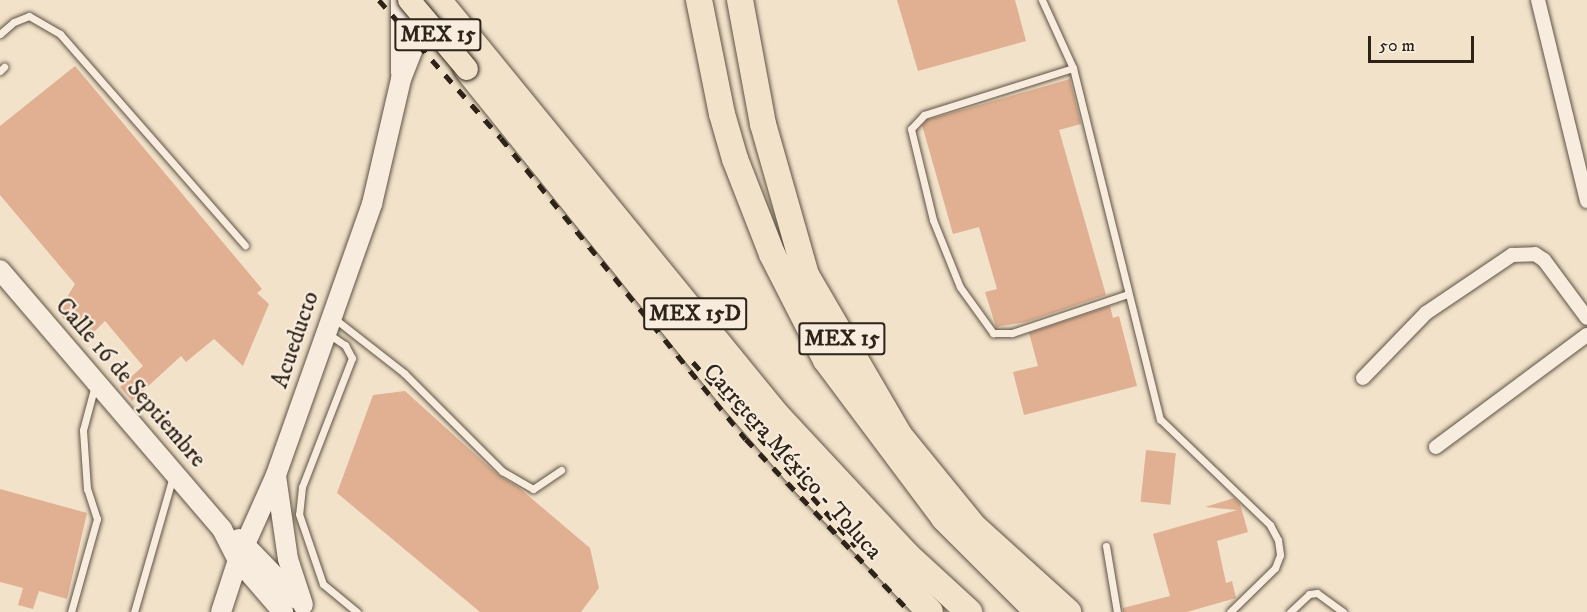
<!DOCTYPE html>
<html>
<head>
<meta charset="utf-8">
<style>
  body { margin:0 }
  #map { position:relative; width:1587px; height:612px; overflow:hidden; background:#f2e2ca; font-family:"IM FELL DW Pica",serif }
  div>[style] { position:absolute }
  .building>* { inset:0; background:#e1b092; transform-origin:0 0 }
  .roads { filter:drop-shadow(0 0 2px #5e5344) drop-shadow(0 0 2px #5e5344) }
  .lane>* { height:7px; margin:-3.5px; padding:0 3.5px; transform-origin:3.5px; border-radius:3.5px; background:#f7ecdd }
  .street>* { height:14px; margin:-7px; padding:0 7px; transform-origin:7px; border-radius:7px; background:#f7ecdd }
  .secondary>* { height:20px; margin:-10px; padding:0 10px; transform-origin:10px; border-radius:10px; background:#f7ecdd }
  .highway>* { height:26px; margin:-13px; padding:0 13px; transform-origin:13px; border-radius:13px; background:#f2e2ca }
  .rail>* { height:4.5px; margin-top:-2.25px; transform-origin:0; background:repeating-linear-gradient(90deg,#2d2318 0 10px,transparent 0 20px) }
  .bridges { filter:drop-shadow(0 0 2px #2d2318) drop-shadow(0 0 2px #2d2318) }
  .primary-bridge>* { height:22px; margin:-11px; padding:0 11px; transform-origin:11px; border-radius:11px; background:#f2e2ca }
  span { translate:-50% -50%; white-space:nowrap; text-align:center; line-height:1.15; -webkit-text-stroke:4.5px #f7ecdd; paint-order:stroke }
  .shield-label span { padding:2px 4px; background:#f7ecdd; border:2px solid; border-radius:4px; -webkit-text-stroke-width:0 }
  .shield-label { font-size:22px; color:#2d2318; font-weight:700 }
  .street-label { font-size:24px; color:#2d2318 }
  .scale { position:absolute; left:1368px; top:36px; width:106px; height:27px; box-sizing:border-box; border:3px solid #2d2318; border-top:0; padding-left:8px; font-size:18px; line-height:21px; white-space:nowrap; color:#2d2318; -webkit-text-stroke:4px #f7ecdd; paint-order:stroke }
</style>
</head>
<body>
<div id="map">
  <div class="building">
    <i style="clip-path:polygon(897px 0,1015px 0,1026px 41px,918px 71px)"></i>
    <i style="clip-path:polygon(75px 66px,262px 289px,257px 293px,269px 304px,243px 366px,214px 339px,186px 362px,181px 356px,132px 401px,120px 387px,143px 366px,105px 321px,84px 342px,58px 312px,75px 284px,0 195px,0 126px)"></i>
    <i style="clip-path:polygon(1070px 79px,1081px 124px,1059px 130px,1106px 295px,1026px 322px,996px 327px,985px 292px,997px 289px,979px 227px,953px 234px,922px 125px,927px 120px)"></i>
    <i style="clip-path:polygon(1110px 306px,1113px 318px,1119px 316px,1137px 386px,1024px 415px,1013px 372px,1038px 366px,1029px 333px)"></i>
    <i style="clip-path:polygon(405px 391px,498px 475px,518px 487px,590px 548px,599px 588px,581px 612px,480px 612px,337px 493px,373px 395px)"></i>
    <i style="left:1146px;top:450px;width:30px;height:52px;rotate:6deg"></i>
    <i style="clip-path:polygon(0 489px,87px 513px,67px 599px,39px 591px,33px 609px,18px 605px,23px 588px,0 582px)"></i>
    <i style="clip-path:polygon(1234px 498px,1240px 504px,1248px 532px,1217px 541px,1226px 583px,1232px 581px,1236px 598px,1187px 612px,1123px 612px,1123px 608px,1170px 596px,1153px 534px,1237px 510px,1205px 507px)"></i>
  </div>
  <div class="roads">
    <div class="lane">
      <i style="left:1042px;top:0;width:75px;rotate:65.5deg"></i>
      <i style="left:1073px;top:68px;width:156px;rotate:162.5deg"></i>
      <i style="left:924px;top:115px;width:19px;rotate:133deg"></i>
      <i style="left:911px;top:129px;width:94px;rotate:76.4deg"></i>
      <i style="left:933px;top:220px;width:72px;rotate:68.1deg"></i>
      <i style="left:960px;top:287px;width:57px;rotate:54.3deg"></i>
      <i style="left:993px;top:333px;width:19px"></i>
      <i style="left:1012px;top:333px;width:122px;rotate:-18.6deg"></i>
      <i style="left:0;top:34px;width:18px;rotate:-41deg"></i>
      <i style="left:14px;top:22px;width:16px;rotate:-22deg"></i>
      <i style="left:29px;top:16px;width:36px;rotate:30deg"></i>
      <i style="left:60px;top:34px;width:281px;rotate:48.8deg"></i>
      <i style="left:1073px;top:68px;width:362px;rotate:76.1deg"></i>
      <i style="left:1160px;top:419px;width:153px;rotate:43.9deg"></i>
      <i style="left:1270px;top:525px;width:17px;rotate:62deg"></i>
      <i style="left:1278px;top:540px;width:15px;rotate:82deg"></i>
      <i style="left:1280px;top:555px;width:14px;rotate:111deg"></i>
      <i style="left:1275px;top:568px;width:63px;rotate:135.6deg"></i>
      <i style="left:0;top:71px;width:6px;rotate:-45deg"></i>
      <i style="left:335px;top:319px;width:88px;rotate:38deg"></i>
      <i style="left:404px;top:373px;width:139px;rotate:45deg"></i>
      <i style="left:502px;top:471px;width:36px;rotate:30deg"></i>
      <i style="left:533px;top:489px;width:34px;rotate:-34deg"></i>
      <i style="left:327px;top:333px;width:22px;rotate:34deg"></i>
      <i style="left:345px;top:345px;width:15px;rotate:62deg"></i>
      <i style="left:352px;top:358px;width:138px;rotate:111.2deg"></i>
      <i style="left:302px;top:487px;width:27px;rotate:96deg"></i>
      <i style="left:299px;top:514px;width:74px;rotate:71.1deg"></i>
      <i style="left:323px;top:584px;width:44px;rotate:39.5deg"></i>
      <i style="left:1106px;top:546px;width:67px;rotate:80.5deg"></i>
      <i style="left:71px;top:612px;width:97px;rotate:-74.4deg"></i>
      <i style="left:97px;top:519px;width:32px;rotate:-108deg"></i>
      <i style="left:87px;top:489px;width:59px;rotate:-93.9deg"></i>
      <i style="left:83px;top:430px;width:47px;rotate:-75.1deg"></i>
      <i style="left:134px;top:612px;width:141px;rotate:-74deg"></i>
      <i style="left:1290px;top:612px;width:26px;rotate:-43deg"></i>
      <i style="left:1309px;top:594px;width:8px;rotate:-7deg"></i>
      <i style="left:1317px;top:593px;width:32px;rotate:36deg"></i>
    </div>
    <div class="street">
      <i style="left:1538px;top:0;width:207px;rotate:76.3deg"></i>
      <i style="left:1363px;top:378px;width:91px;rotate:-45.9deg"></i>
      <i style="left:1426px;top:313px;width:104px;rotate:-34deg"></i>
      <i style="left:1512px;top:255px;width:23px;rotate:-2deg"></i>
      <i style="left:1535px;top:254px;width:11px;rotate:34deg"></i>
      <i style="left:1544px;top:260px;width:72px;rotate:53.4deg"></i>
      <i style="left:1436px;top:447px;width:188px;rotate:-36.6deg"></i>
    </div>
    <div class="secondary">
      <i style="left:401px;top:73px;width:73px;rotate:-90deg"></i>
      <i style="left:0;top:270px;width:341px;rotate:49.4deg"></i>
      <i style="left:222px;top:529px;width:35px;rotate:63deg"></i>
      <i style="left:238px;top:560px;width:69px;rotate:49.1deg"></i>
      <i style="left:276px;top:476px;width:84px;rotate:81.8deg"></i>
      <i style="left:288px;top:559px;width:48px;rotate:71.9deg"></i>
      <i style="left:239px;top:539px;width:83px;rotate:46deg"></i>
      <i style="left:221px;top:612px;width:55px;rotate:-71.9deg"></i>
      <i style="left:238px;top:560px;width:93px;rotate:-65.9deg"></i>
      <i style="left:276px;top:475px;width:288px;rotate:-70.5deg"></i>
      <i style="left:372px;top:204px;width:128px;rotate:-76.9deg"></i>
      <i style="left:401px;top:79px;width:76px;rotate:-68.5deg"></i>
    </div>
    <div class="highway">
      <i style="left:438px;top:0;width:534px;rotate:50.77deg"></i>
      <i style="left:776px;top:414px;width:191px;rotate:47.1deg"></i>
      <i style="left:906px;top:554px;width:86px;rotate:42.6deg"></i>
      <i style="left:699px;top:0;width:116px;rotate:78.6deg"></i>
      <i style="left:722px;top:114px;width:47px;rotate:73.9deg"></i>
      <i style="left:735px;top:159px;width:102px;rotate:68.7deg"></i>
      <i style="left:772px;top:254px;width:119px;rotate:63deg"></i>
      <i style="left:826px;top:360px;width:197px;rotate:53.2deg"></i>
      <i style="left:944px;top:518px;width:133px;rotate:45deg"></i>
      <i style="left:740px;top:0;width:126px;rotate:79.5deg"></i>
      <i style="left:763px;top:124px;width:157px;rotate:74.1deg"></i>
      <i style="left:806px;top:275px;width:185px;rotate:59.8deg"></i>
      <i style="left:899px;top:435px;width:119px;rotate:50.8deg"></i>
      <i style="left:974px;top:527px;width:127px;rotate:42.1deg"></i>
      <i style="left:467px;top:69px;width:420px;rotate:51.2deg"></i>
      <i style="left:730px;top:396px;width:116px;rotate:49.2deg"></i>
      <i style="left:806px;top:484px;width:178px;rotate:45.9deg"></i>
    </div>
  </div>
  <div class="rail">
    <i style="left:379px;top:0;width:184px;rotate:48.5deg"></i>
    <i style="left:501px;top:138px;width:388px;rotate:50.9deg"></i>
    <i style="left:746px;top:439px;width:238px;rotate:46.5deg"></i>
    <i style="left:693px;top:362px;width:246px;rotate:48.5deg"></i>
  </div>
  <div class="bridges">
    <div class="primary-bridge">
      <i style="left:409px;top:0;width:90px;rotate:50deg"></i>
    </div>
  </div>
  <div class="shield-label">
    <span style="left:438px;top:35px">MEX 15</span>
    <span style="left:695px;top:314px">MEX 15D</span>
    <span style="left:842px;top:339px">MEX 15</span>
  </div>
  <div class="street-label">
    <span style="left:296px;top:340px;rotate:-71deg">Acueducto</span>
    <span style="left:130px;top:383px;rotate:49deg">Calle 16 de Septiembre</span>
    <span style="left:792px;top:462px;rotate:48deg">Carretera México - Toluca</span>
  </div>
  <div class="scale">50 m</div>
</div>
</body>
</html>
